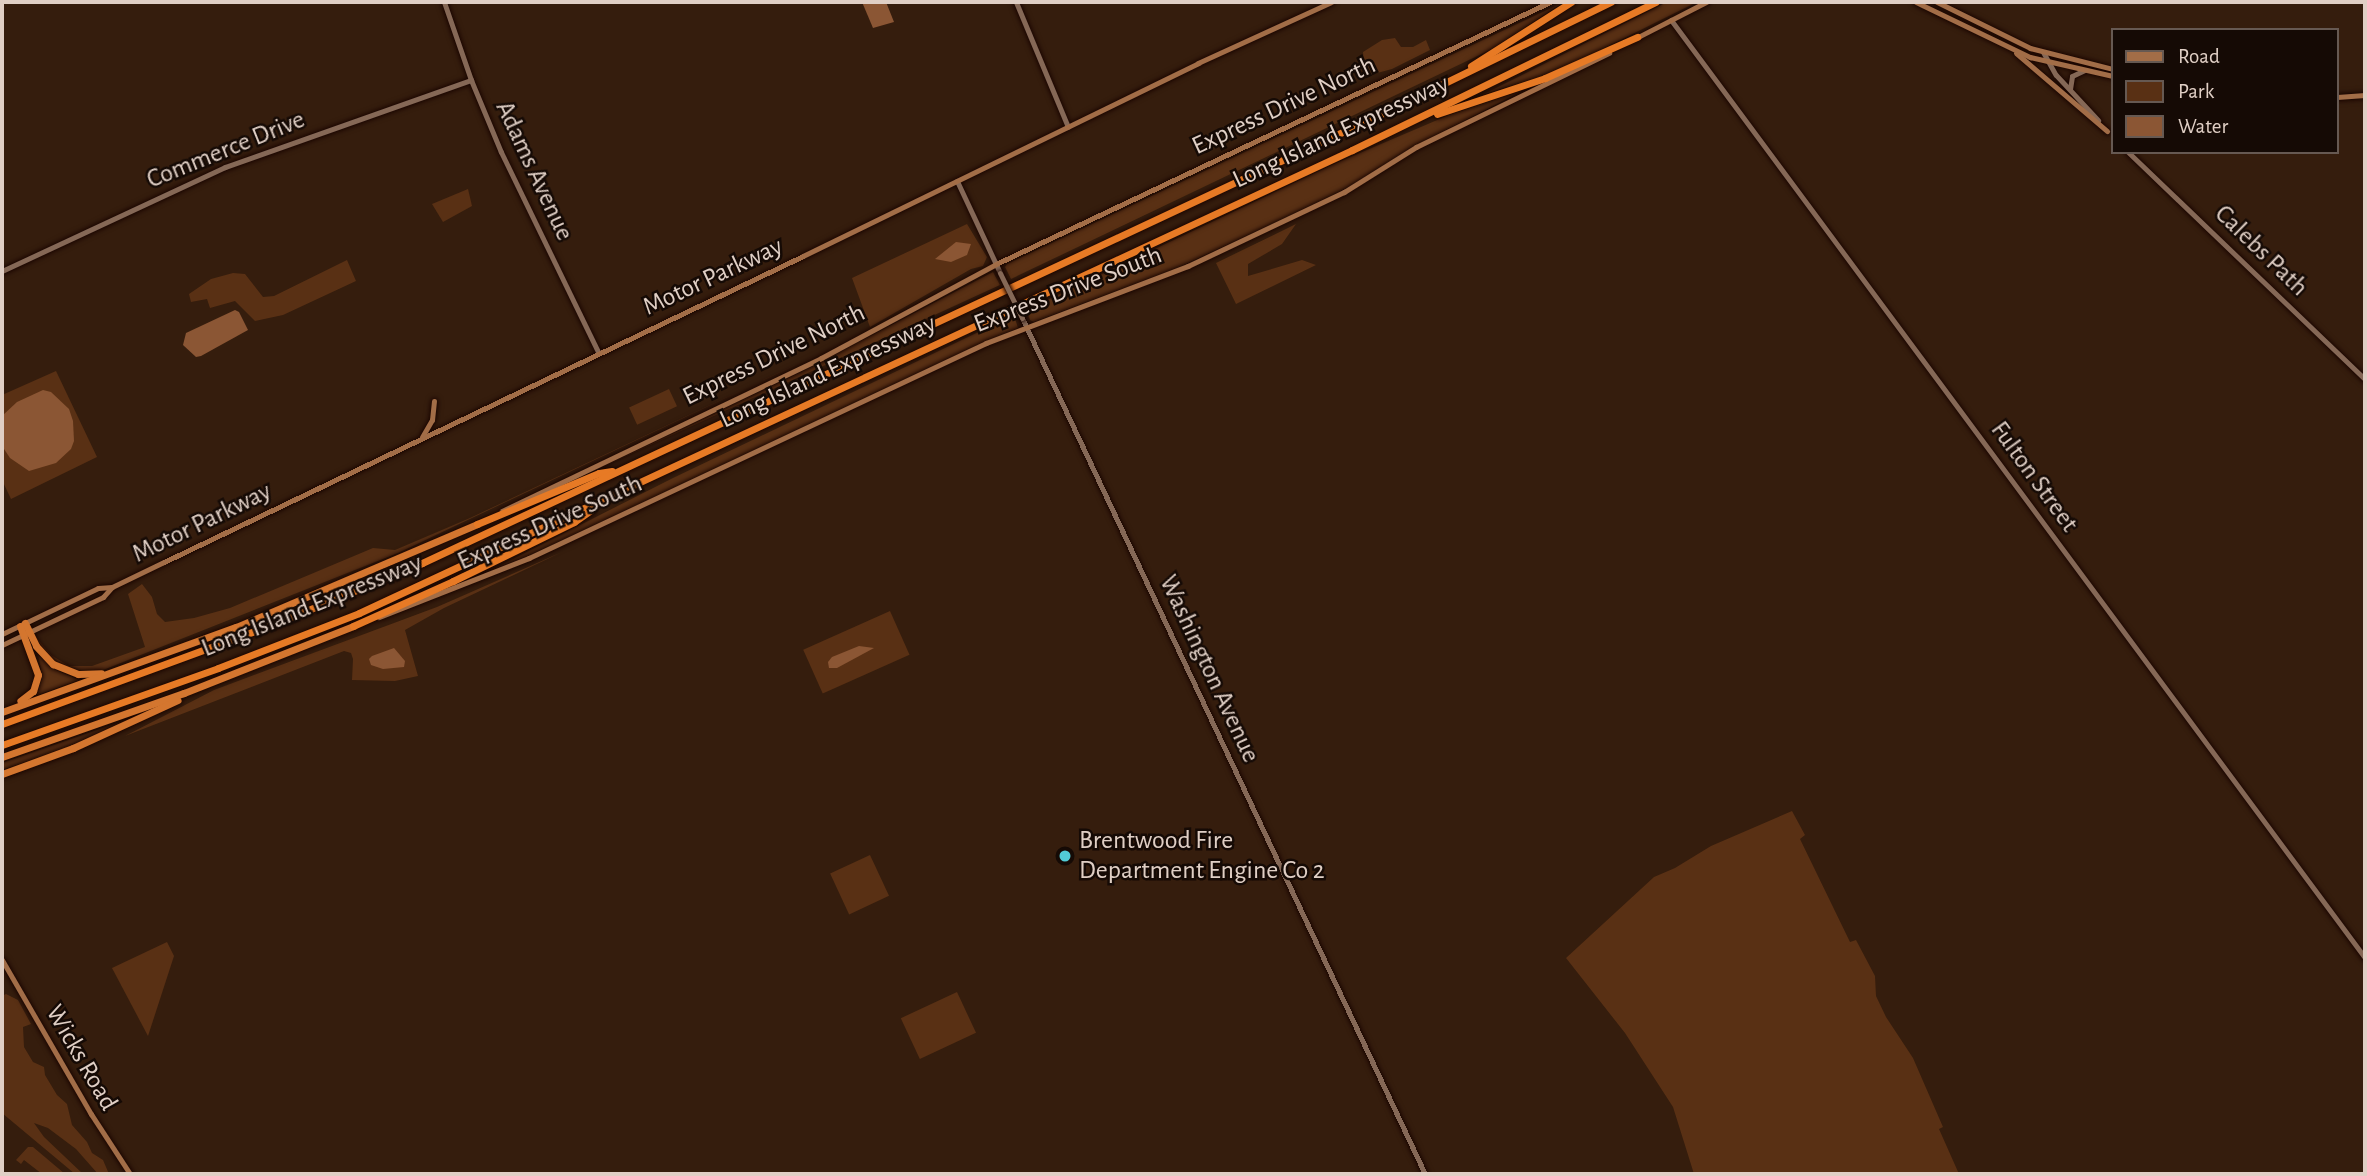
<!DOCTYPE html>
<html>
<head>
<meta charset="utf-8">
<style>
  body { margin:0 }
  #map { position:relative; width:2367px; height:1176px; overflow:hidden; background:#351d0d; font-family:"Alegreya Sans",sans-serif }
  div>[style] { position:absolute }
  .green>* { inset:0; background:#593014; transform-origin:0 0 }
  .water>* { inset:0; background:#8b5634 }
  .roads { filter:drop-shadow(0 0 2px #1b0600) drop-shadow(0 0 2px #1b0600) }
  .tertiary>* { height:5px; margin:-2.5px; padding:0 2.5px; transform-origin:2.5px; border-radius:2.5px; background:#856856 }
  .secondary>* { height:5px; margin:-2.5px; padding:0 2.5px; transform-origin:2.5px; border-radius:2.5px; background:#a26d47 }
  .trunk>* { height:7px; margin:-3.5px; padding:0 3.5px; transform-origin:3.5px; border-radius:3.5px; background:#d4762f }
  .motorway>* { height:7px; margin:-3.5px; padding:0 3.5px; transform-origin:3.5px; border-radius:3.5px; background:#e77a25 }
  .bridges { filter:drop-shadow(0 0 2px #1b0600) drop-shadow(0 0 2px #1b0600) }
  .tertiary-bridge>* { height:5px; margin:-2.5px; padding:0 2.5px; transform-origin:2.5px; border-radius:2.5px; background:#856856 }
  .dots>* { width:19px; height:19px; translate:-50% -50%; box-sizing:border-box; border:4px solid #150a05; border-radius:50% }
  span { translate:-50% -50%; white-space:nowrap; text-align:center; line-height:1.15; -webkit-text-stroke:5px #150a05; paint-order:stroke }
  .street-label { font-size:26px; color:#e0cfc5 }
  .poi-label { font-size:26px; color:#e0cfc5 }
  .left { translate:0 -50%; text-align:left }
  .frame { position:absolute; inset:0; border:4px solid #e0cfc5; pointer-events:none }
  .legend { position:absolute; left:2111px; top:28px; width:228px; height:126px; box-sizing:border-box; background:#150a05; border:2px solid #665952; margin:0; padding:9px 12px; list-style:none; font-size:21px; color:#e0cfc5 }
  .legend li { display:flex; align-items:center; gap:14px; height:35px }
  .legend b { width:35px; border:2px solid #665952 }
</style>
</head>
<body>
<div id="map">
  <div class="green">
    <i style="clip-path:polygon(1564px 2px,1492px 49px,1011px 279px,1005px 267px,1007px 264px)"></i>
    <i style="clip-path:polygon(1667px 2px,1697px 2px,1558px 71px,1482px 95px)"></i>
    <i style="clip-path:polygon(1395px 38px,1401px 47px,1413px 47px,1426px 40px,1430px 50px,1392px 69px,1370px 75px,1364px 67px,1363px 52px,1382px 40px)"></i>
    <i style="clip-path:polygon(1526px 89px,1411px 148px,1351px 186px,1287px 217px,1175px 269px,1034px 322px,1030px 320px,1026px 310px,1334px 164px,1449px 115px)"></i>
    <i style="clip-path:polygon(468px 189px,472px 206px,443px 222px,432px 204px)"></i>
    <i style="clip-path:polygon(967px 224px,987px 257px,983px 266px,971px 269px,870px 327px,852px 278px)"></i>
    <i style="clip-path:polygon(1296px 224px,1282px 244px,1248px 264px,1248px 276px,1302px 260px,1316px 265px,1236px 304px,1216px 263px)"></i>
    <i style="clip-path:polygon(347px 260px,356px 281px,283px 315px,255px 321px,235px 301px,210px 308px,207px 299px,191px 302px,189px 294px,211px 279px,233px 273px,245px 274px,263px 297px,274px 296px)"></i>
    <i style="clip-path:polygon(993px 272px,1000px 285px,585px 475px,803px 371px)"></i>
    <i style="clip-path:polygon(1014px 315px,1018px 328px,533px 554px,487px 572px,673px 478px)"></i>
    <i style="clip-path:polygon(827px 350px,398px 553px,103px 670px,71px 670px,52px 660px,37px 642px,36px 637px,51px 655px,69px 666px,92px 666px,145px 647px,128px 594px,142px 584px,152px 597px,157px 614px,165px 622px,194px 618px,230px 608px,373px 548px,395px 550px,470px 518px)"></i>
    <i style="clip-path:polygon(56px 371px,97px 457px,11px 499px,2px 480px,2px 395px)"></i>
    <i style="left:669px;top:389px;width:19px;height:44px;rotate:65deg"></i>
    <i style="clip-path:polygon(562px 552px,444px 608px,405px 630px,418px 676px,395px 681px,352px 680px,353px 659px,351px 653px,344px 651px,125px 736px,214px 690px,437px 607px)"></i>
    <i style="left:890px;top:611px;width:48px;height:95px;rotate:66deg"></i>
    <i style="clip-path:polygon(38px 655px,56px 670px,79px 680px,35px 696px,42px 674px)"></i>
    <i style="clip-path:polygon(137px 716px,78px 744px,2px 770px,2px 763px)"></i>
    <i style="clip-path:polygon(1792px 811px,1805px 835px,1800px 839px,1850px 942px,1856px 940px,1875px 976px,1876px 996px,1886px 1017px,1913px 1058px,1943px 1127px,1939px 1129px,1959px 1174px,1694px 1174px,1673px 1107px,1625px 1033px,1566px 958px,1654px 877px,1675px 868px,1711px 846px)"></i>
    <i style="left:870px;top:855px;width:45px;height:44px;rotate:65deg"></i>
    <i style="clip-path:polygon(167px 942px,174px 956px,148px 1036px,112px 968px)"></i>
    <i style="left:957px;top:992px;width:45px;height:62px;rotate:65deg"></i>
    <i style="clip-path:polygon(6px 994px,18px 1000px,31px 1024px,23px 1027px,24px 1047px,33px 1062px,44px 1067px,45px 1075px,57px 1095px,67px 1104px,72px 1125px,87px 1142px,92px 1153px,103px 1160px,109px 1174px,98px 1174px,76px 1149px,48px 1128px,34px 1123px,44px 1137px,83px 1174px,75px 1174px,2px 1113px,2px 996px)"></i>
    <i style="clip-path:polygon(28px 1147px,33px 1147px,65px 1174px,42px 1174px,24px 1160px,21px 1164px,16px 1160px)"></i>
  </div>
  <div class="water">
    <i style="clip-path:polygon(862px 2px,886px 2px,894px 22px,873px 28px)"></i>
    <i style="clip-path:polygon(956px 242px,971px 244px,967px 255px,951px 262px,935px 259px)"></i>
    <i style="clip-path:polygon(235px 310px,239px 312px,248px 330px,201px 356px,196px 357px,183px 345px,186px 333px)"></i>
    <i style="clip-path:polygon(43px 390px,51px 392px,69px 409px,73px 421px,74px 441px,71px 449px,56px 463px,29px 471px,10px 458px,4px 449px,2px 416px,17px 402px)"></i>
    <i style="clip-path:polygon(859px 646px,874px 648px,837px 668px,829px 668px,828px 662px,832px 657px)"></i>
    <i style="clip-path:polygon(394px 648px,405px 661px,404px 667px,383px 669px,371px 665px,369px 659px,372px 656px)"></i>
  </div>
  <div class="roads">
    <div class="tertiary">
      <i style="left:444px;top:2px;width:83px;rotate:70.9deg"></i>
      <i style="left:471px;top:80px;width:78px;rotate:67.4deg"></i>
      <i style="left:501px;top:152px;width:222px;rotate:64.1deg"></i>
      <i style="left:1016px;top:2px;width:135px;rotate:67.4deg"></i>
      <i style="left:1671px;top:20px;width:1167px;rotate:53.5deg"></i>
      <i style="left:2043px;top:52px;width:26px;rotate:61deg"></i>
      <i style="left:2056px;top:75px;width:62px;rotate:47deg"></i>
      <i style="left:2070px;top:89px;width:13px;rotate:-81deg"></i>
      <i style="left:2072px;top:76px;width:14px;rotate:-25deg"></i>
      <i style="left:2128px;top:152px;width:328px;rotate:43.8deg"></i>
      <i style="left:957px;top:181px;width:102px;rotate:64.9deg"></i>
      <i style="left:2px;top:271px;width:246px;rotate:-25deg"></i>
      <i style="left:225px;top:167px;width:261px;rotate:-19.5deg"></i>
      <i style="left:1022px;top:318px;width:946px;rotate:64.79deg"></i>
    </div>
    <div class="secondary">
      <i style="left:1916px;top:2px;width:127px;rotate:25.8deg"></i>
      <i style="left:2030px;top:57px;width:85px;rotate:12.9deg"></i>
      <i style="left:1937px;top:2px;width:104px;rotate:26.3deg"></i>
      <i style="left:2030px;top:48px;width:86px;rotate:14.2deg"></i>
      <i style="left:1636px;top:38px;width:79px;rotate:-27.2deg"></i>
      <i style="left:2016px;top:53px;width:120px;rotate:40.6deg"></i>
      <i style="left:2337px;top:97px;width:28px;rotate:-4deg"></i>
      <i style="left:422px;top:437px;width:20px;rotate:-60deg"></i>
      <i style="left:432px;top:420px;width:19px;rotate:-84deg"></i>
      <i style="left:502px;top:511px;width:354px;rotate:-25.6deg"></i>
      <i style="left:821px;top:358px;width:199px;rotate:-28.2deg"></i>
      <i style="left:996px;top:264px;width:613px;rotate:-25.31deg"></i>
      <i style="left:379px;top:617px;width:161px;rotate:-21.5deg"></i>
      <i style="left:529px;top:558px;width:505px;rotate:-25.2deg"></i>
      <i style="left:986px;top:343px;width:216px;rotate:-20.9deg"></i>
      <i style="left:1188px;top:266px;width:173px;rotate:-25.4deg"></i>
      <i style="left:1344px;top:192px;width:85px;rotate:-32deg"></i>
      <i style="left:1416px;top:147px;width:215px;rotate:-26deg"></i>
      <i style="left:2px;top:634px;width:106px;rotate:-25.6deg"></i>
      <i style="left:98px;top:588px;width:14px;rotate:-4deg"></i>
      <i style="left:2px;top:645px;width:112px;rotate:-25.4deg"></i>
      <i style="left:103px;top:597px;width:13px;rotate:-48deg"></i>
      <i style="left:112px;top:587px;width:58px;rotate:-25.7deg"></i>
      <i style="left:164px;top:562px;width:708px;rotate:-25.59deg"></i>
      <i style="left:803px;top:256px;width:440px;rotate:-26deg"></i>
      <i style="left:1198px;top:63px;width:146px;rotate:-24.6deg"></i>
      <i style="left:2px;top:960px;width:178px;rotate:60deg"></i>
      <i style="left:91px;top:1114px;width:72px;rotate:57deg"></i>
    </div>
    <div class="trunk">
      <i style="left:25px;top:623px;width:25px;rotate:64deg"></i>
      <i style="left:36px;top:646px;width:25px;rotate:47deg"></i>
      <i style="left:53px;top:664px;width:27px;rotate:22deg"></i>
      <i style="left:78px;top:674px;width:23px;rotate:-2deg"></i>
      <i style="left:20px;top:626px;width:52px;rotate:69.8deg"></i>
      <i style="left:38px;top:675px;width:17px;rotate:107deg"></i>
      <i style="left:33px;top:691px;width:16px;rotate:142deg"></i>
      <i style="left:2px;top:712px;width:249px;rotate:-20deg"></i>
      <i style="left:236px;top:627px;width:262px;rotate:-23.1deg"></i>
      <i style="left:2px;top:757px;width:193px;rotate:-19.4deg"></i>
      <i style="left:184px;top:693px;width:182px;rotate:-21.6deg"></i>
      <i style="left:2px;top:774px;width:76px;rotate:-20.1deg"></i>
      <i style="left:73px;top:748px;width:115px;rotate:-24.6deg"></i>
    </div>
    <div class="motorway">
      <i style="left:1471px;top:66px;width:119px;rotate:-32.6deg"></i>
      <i style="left:1437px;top:114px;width:114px;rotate:-18.4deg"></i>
      <i style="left:1545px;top:78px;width:101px;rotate:-24deg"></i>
      <i style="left:477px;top:524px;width:132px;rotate:-22.7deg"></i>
      <i style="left:599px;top:473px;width:13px;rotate:-9deg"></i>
      <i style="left:353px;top:626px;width:110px;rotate:-24.2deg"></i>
      <i style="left:453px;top:581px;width:135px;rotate:-26deg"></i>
      <i style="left:574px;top:522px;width:21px;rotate:-35deg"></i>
      <i style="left:2px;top:724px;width:295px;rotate:-20.2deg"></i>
      <i style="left:279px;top:622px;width:155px;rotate:-22.4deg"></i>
      <i style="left:422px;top:563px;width:1061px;rotate:-25.09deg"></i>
      <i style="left:1383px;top:113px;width:254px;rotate:-26deg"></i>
      <i style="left:2px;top:745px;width:229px;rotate:-19.6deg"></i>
      <i style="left:218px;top:668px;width:151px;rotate:-21.3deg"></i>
      <i style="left:359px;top:613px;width:1096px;rotate:-25deg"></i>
      <i style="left:1352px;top:150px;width:338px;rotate:-26deg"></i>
    </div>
  </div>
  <div class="bridges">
    <div class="tertiary-bridge">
      <i style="left:1000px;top:273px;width:50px;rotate:63.9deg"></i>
    </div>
  </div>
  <div class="dots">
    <i style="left:1065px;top:856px;background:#52ccd6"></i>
  </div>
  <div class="street-label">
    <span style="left:1284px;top:106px;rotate:-25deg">Express Drive North</span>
    <span style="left:1341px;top:132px;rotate:-25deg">Long Island Expressway</span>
    <span style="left:226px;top:150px;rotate:-22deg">Commerce Drive</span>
    <span style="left:534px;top:171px;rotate:65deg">Adams Avenue</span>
    <span style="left:2261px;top:251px;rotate:44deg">Calebs Path</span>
    <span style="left:713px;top:277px;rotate:-25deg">Motor Parkway</span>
    <span style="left:1068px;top:290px;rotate:-21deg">Express Drive South</span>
    <span style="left:774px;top:355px;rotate:-26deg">Express Drive North</span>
    <span style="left:828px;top:372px;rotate:-25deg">Long Island Expressway</span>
    <span style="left:2034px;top:477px;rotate:54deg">Fulton Street</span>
    <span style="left:202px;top:523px;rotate:-26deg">Motor Parkway</span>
    <span style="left:550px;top:523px;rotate:-24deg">Express Drive South</span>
    <span style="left:312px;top:606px;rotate:-22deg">Long Island Expressway</span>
    <span style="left:1209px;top:669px;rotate:65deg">Washington Avenue</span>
    <span style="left:81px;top:1058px;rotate:60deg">Wicks Road</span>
  </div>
  <div class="poi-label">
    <span class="left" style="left:1079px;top:856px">Brentwood Fire<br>Department Engine Co 2</span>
  </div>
  <div class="frame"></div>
  <ul class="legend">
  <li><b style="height:9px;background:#a26d47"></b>Road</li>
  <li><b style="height:19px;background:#593014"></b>Park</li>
  <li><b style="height:19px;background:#8b5634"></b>Water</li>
  </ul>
</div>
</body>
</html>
